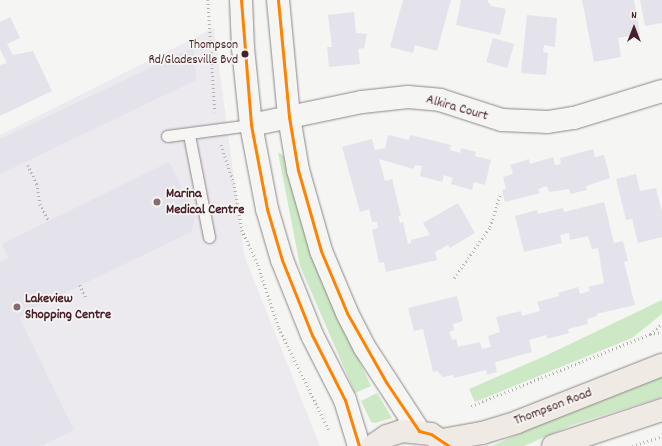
<!DOCTYPE html>
<html>
<head>
<meta charset="utf-8">
<style>
  body { margin:0 }
  #map { position:relative; width:662px; height:446px; overflow:hidden; background:#f5f5f3; font-family:Dekko,sans-serif }
  div>[style] { position:absolute }
  .built>* { inset:0; background:#ece9ef }
  .green>* { inset:0; background:#cde8c4 }
  .building>* { inset:0; background:#e4e2eb; transform-origin:0 0 }
  .path>* { height:2.5px; margin-top:-1.25px; transform-origin:0; background:repeating-linear-gradient(90deg,#b6b2b2 0 1px,transparent 0 4px) }
  .roads { filter:drop-shadow(0 0 1px #8f8788) drop-shadow(0 0 1px #8f8788) }
  .lane>* { height:11px; margin:-5.5px; padding:0 5.5px; transform-origin:5.5px; border-radius:5.5px; background:#f5f5f3 }
  .street>* { height:22px; margin:-11px; padding:0 11px; transform-origin:11px; border-radius:11px; background:#f5f5f3 }
  .secondary>* { height:22px; margin:-11px; padding:0 11px; transform-origin:11px; border-radius:11px; background:#f5f5f3 }
  .primary>* { height:22px; margin:-11px; padding:0 11px; transform-origin:11px; border-radius:11px; background:#efebe4 }
  .bus-1>* { height:3px; margin:-1.5px; padding:0 1.5px; transform-origin:1.5px; border-radius:1.5px; background:#ff8200 }
  .dots>* { width:11px; height:11px; translate:-50% -50%; box-sizing:border-box; border:2px solid #f6f6f2; border-radius:50% }
  span { translate:-50% -50%; white-space:nowrap; text-align:center; line-height:1.15; -webkit-text-stroke:3.5px #f6f6f2; paint-order:stroke }
  .bus-label { font-size:13px; color:#4a1f2b }
  .right { translate:-100% -50%; text-align:right }
  .street-label { font-size:14px; color:#4a1f2b }
  .poi-label { font-size:14px; color:#4a1f2b; font-weight:700 }
  .left { translate:0 -50%; text-align:left }
  .north { position:absolute; left:614px; top:8px; width:40px; height:40px; -webkit-text-stroke:3px #f6f6f2; paint-order:stroke; rotate:0deg; font-size:11px; font-weight:700; line-height:16px; text-align:center; color:#4a1f2b }
  .north::after { content:''; display:block; margin:auto; width:14px; height:18px; background:#4a1f2b; clip-path:polygon(50% 0,100% 100%,50% 72%,0 100%) }
</style>
</head>
<body>
<div id="map">
  <div class="built">
    <i style="clip-path:polygon(214px 28px,244px 255px,320px 446px,0 446px,0 135px)"></i>
  </div>
  <div class="green">
    <i style="clip-path:polygon(278px 152px,285px 157px,331px 299px,371px 386px,355px 393px,300px 266px)"></i>
    <i style="clip-path:polygon(662px 300px,662px 314px,632px 338px,475px 402px,469px 389px,545px 356px)"></i>
    <i style="clip-path:polygon(662px 377px,662px 397px,572px 425px,524px 446px,492px 446px,547px 421px)"></i>
    <i style="clip-path:polygon(377px 393px,392px 418px,375px 423px,371px 422px,361px 401px)"></i>
  </div>
  <div class="building">
    <i style="clip-path:polygon(403px 0,451px 0,437px 51px,415px 45px,413px 53px,390px 47px)"></i>
    <i style="clip-path:polygon(461px 0,487px 0,491px 6px,506px 9px,500px 35px,456px 25px)"></i>
    <i style="clip-path:polygon(582px 0,634px 0,640px 34px,618px 38px,621px 57px,594px 62px)"></i>
    <i style="clip-path:polygon(640px 0,662px 0,662px 23px,645px 26px)"></i>
    <i style="clip-path:polygon(354px 12px,356px 33px,367px 34px,364px 48px,358px 49px,360px 64px,329px 67px,327px 47px,332px 47px,328px 15px)"></i>
    <i style="clip-path:polygon(527px 15px,557px 18px,555px 47px,544px 45px,543px 52px,548px 53px,546px 75px,521px 73px)"></i>
    <i style="clip-path:polygon(10px 17px,20px 38px,7px 44px,13px 55px,33px 51px,52px 91px,0 116px,0 65px,7px 63px,0 49px,0 22px)"></i>
    <i style="left:493px;top:38px;width:22px;height:25px;rotate:16deg"></i>
    <i style="clip-path:polygon(194px 47px,196px 80px,0 174px,0 139px)"></i>
    <i style="clip-path:polygon(388px 135px,409px 140px,410px 135px,451px 145px,450px 150px,460px 153px,461px 148px,476px 152px,475px 156px,491px 160px,485px 185px,474px 182px,472px 190px,451px 184px,453px 178px,444px 175px,442px 182px,420px 176px,422px 166px,415px 165px,414px 169px,379px 159px,385px 181px,392px 179px,401px 216px,398px 216px,400px 223px,403px 222px,408px 244px,411px 243px,411px 240px,430px 235px,423px 223px,458px 203px,475px 233px,450px 248px,448px 245px,435px 252px,437px 260px,386px 272px,384px 262px,379px 263px,372px 230px,378px 228px,377px 222px,372px 222px,369px 209px,360px 212px,342px 147px,372px 139px,375px 150px,385px 148px)"></i>
    <i style="clip-path:polygon(593px 149px,595px 157px,604px 155px,610px 178px,586px 186px,587px 190px,570px 194px,569px 189px,549px 192px,547px 186px,538px 189px,540px 193px,505px 202px,502px 190px,506px 189px,503px 177px,513px 174px,510px 165px,529px 159px,530px 164px,553px 157px,555px 165px,561px 164px,560px 158px)"></i>
    <i style="clip-path:polygon(169px 162px,196px 216px,191px 232px,23px 313px,24px 315px,19px 317px,74px 430px,41px 446px,0 446px,0 262px,9px 258px,2px 244px)"></i>
    <i style="clip-path:polygon(636px 174px,640px 191px,656px 188px,662px 212px,662px 237px,638px 243px,632px 219px,626px 220px,616px 179px)"></i>
    <i style="clip-path:polygon(604px 202px,614px 243px,623px 241px,628px 261px,624px 262px,635px 305px,596px 314px,597px 316px,587px 319px,588px 324px,568px 329px,569px 333px,547px 339px,546px 335px,529px 340px,532px 352px,495px 362px,497px 372px,487px 375px,486px 370px,454px 378px,453px 375px,443px 377px,437px 371px,433px 372px,423px 329px,414px 331px,408px 308px,457px 296px,463px 321px,453px 324px,454px 330px,449px 332px,452px 340px,456px 339px,458px 347px,480px 342px,482px 349px,491px 347px,488px 336px,500px 332px,496px 317px,521px 311px,522px 316px,540px 311px,537px 302px,559px 296px,558px 293px,578px 287px,580px 294px,590px 291px,588px 287px,604px 283px,598px 248px,592px 249px,588px 236px,570px 240px,569px 233px,560px 235px,562px 243px,524px 252px,515px 216px,537px 210px,538px 214px,563px 208px,564px 212px)"></i>
  </div>
  <div class="path">
    <i style="left:208px;top:0;width:112px;rotate:86.4deg"></i>
    <i style="left:221px;top:145px;width:40px;rotate:71.1deg"></i>
    <i style="left:234px;top:183px;width:48px;rotate:80.3deg"></i>
    <i style="left:242px;top:230px;width:38px;rotate:65deg"></i>
    <i style="left:258px;top:265px;width:66px;rotate:71.6deg"></i>
    <i style="left:279px;top:328px;width:116px;rotate:63.9deg"></i>
    <i style="left:28px;top:165px;width:21px;rotate:65deg"></i>
    <i style="left:37px;top:184px;width:20px;rotate:81deg"></i>
    <i style="left:40px;top:204px;width:19px;rotate:62deg"></i>
    <i style="left:454px;top:278px;width:62px;rotate:-54.8deg"></i>
    <i style="left:490px;top:227px;width:34px;rotate:-73deg"></i>
    <i style="left:80px;top:285px;width:14px;rotate:65deg"></i>
    <i style="left:650px;top:334px;width:16px;rotate:-40deg"></i>
    <i style="left:471px;top:406px;width:193px;rotate:-21.9deg"></i>
    <i style="left:650px;top:334px;width:12px;rotate:-9deg"></i>
    <i style="left:632px;top:446px;width:32px;rotate:-18deg"></i>
  </div>
  <div class="roads">
    <div class="lane">
      <i style="left:189px;top:135px;width:104px;rotate:78.9deg"></i>
      <i style="left:167px;top:136px;width:85px;rotate:-7.5deg"></i>
    </div>
    <div class="street">
      <i style="left:251px;top:125px;width:113px;rotate:-11.7deg"></i>
      <i style="left:362px;top:102px;width:46px;rotate:-6.2deg"></i>
      <i style="left:408px;top:97px;width:32px;rotate:5deg"></i>
      <i style="left:440px;top:100px;width:65px;rotate:17.9deg"></i>
      <i style="left:502px;top:120px;width:46px;rotate:2.5deg"></i>
      <i style="left:548px;top:122px;width:26px;rotate:-9deg"></i>
      <i style="left:574px;top:118px;width:92px;rotate:-17.1deg"></i>
    </div>
    <div class="secondary">
      <i style="left:241px;top:0;width:48px;rotate:87.6deg"></i>
      <i style="left:243px;top:48px;width:77px;rotate:84.1deg"></i>
      <i style="left:251px;top:125px;width:86px;rotate:79.2deg"></i>
      <i style="left:267px;top:209px;width:53px;rotate:73.6deg"></i>
      <i style="left:282px;top:260px;width:81px;rotate:68.2deg"></i>
      <i style="left:312px;top:335px;width:73px;rotate:63.1deg"></i>
      <i style="left:345px;top:400px;width:48px;rotate:73.1deg"></i>
      <i style="left:278px;top:0;width:118px;rotate:84.6deg"></i>
      <i style="left:289px;top:117px;width:54px;rotate:80.4deg"></i>
      <i style="left:298px;top:170px;width:84px;rotate:74.1deg"></i>
      <i style="left:321px;top:251px;width:67px;rotate:67.2deg"></i>
      <i style="left:347px;top:313px;width:39px;rotate:63deg"></i>
      <i style="left:365px;top:348px;width:99px;rotate:57deg"></i>
    </div>
    <div class="primary">
      <i style="left:442px;top:440px;width:41px;rotate:-9.9deg"></i>
      <i style="left:482px;top:433px;width:37px;rotate:-17deg"></i>
      <i style="left:517px;top:422px;width:156px;rotate:-21.5deg"></i>
      <i style="left:372px;top:446px;width:18px;rotate:-34deg"></i>
      <i style="left:387px;top:436px;width:16px;rotate:-18deg"></i>
      <i style="left:402px;top:431px;width:29px;rotate:6deg"></i>
      <i style="left:431px;top:434px;width:22px;rotate:34deg"></i>
      <i style="left:553px;top:446px;width:115px;rotate:-18.3deg"></i>
    </div>
  </div>
  <div class="bus-1">
    <i style="left:241px;top:0;width:125px;rotate:85.4deg"></i>
    <i style="left:251px;top:125px;width:86px;rotate:79.2deg"></i>
    <i style="left:267px;top:209px;width:53px;rotate:73.6deg"></i>
    <i style="left:282px;top:260px;width:81px;rotate:68.2deg"></i>
    <i style="left:312px;top:335px;width:73px;rotate:63.1deg"></i>
    <i style="left:345px;top:400px;width:48px;rotate:73.1deg"></i>
    <i style="left:278px;top:0;width:118px;rotate:84.6deg"></i>
    <i style="left:289px;top:117px;width:54px;rotate:80.4deg"></i>
    <i style="left:298px;top:170px;width:84px;rotate:74.1deg"></i>
    <i style="left:321px;top:251px;width:67px;rotate:67.2deg"></i>
    <i style="left:347px;top:313px;width:79px;rotate:60.5deg"></i>
    <i style="left:386px;top:382px;width:59px;rotate:56deg"></i>
    <i style="left:419px;top:431px;width:12px;rotate:14deg"></i>
    <i style="left:431px;top:434px;width:22px;rotate:34deg"></i>
  </div>
  <div class="dots">
    <i style="left:245px;top:54px;background:#4a1f2b"></i>
    <i style="left:157px;top:202px;background:#866a71"></i>
    <i style="left:17px;top:307px;background:#866a71"></i>
  </div>
  <div class="bus-label">
    <span class="right" style="left:238px;top:54px">Thompson<br>Rd/Gladesville Bvd</span>
  </div>
  <div class="street-label">
    <span style="left:457px;top:108px;rotate:16deg">Alkira Court</span>
    <span style="left:553px;top:407px;rotate:-21deg">Thompson Road</span>
  </div>
  <div class="poi-label">
    <span class="left" style="left:166px;top:202px">Marina<br>Medical Centre</span>
    <span class="left" style="left:25px;top:307px">Lakeview<br>Shopping Centre</span>
  </div>
  <div class="north">N</div>
</div>
</body>
</html>
